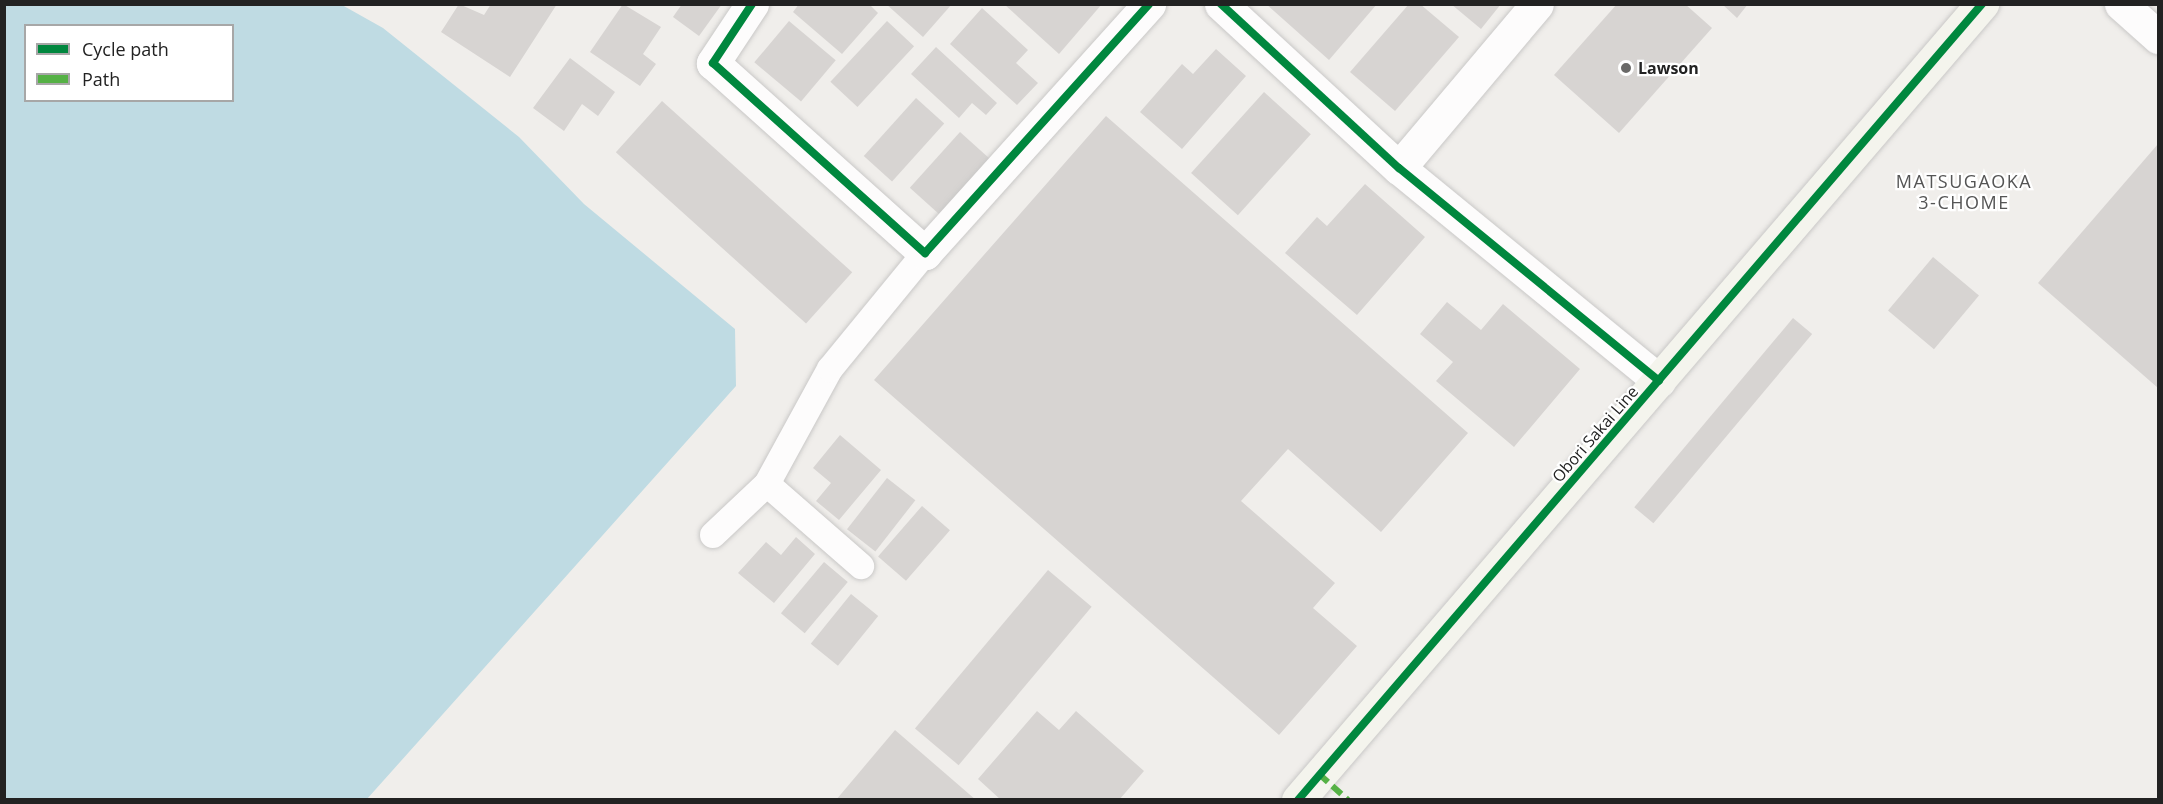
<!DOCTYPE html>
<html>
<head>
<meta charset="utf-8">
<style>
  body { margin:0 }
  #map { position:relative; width:2163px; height:804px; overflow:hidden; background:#f0eeeb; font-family:"Open Sans",sans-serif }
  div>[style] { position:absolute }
  .water>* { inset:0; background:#bfdbe3 }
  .building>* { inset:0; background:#d7d4d2; transform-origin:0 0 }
  .roads { filter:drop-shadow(0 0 2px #c9c8c7) drop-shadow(0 0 2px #c9c8c7) }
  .lane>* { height:26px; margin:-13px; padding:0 13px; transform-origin:13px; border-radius:13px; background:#fdfcfc }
  .street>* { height:33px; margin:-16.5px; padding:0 16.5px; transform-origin:16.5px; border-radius:16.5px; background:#fdfcfc }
  .secondary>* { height:33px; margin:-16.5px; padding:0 16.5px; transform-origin:16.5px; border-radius:16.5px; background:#f4f4ed }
  .quiet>* { height:6px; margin-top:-3px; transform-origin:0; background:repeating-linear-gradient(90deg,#55b145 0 12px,transparent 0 18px) }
  .cycleway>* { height:8px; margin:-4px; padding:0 4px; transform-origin:4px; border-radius:4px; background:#00873e }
  .dots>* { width:16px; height:16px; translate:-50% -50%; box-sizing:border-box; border:3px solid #fff; border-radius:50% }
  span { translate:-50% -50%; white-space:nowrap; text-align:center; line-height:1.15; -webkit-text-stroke:4.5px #fff; paint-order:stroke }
  .poi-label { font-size:16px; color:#222; font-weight:700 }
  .left { translate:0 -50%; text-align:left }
  .street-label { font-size:16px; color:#222 }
  .neighbourhood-label { font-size:18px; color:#555; letter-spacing:1.5px }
  .frame { position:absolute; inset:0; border:6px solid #222; pointer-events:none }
  .legend { position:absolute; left:24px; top:24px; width:210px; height:78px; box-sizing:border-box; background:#fff; border:2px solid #a7a7a7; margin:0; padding:8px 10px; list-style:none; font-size:18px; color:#222 }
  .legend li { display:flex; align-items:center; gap:12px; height:30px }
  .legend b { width:30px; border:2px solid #a7a7a7 }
</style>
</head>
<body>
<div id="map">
  <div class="water">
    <i style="clip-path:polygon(evenodd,5px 4px,342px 5px,383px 28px,519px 137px,584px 204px,735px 329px,736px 386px,367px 799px,5px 799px,5px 4px,26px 26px,232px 26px,232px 100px,26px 100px,26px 26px)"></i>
  </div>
  <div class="building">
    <i style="clip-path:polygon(459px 4px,484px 15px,491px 4px,557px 4px,510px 77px,441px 32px)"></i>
    <i style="clip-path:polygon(623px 4px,661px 27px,643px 54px,656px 64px,640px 86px,590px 52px)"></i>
    <i style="clip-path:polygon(682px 4px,722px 4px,699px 36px,673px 17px)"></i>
    <i style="clip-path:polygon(799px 4px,869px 4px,878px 13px,842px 54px,793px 12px)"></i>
    <i style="clip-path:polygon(886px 4px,952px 4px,923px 37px)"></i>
    <i style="clip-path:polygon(1004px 4px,1102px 4px,1059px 54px)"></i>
    <i style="clip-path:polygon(1266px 4px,1377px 4px,1329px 60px)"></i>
    <i style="clip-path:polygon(1409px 4px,1420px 4px,1459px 37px,1395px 111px,1350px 72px)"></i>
    <i style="clip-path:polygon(1451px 4px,1501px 4px,1481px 29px)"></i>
    <i style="clip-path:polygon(1617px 4px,1685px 4px,1712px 28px,1619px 133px,1554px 75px)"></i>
    <i style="clip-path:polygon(1722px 4px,1748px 4px,1737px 18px)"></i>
    <i style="clip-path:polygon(982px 8px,1028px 50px,1016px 63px,1038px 83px,1017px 105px,950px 44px)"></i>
    <i style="left:789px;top:21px;width:61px;height:54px;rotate:40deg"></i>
    <i style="left:887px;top:21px;width:37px;height:83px;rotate:43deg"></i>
    <i style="clip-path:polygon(936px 47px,997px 103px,986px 115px,972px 103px,959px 118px,911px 74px)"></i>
    <i style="clip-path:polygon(1216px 49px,1246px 76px,1182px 149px,1140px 112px,1182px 64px,1193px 74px)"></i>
    <i style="clip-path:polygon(570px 58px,615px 92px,598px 116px,582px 104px,564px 131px,533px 108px)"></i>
    <i style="left:1264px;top:92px;width:63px;height:109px;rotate:42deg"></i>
    <i style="left:916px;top:98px;width:38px;height:78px;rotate:42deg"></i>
    <i style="left:662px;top:101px;width:256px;height:69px;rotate:42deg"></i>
    <i style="clip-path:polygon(1106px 116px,1468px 433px,1381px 532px,1288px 449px,1241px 501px,1335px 583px,1313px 608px,1357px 646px,1279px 735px,874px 380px)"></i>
    <i style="left:960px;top:132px;width:40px;height:75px;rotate:42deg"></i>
    <i style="clip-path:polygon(2158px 144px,2158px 388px,2038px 283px)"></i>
    <i style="clip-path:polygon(1365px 184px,1425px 237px,1357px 315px,1285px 253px,1317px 217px,1327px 226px)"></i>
    <i style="left:1933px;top:257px;width:60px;height:70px;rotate:40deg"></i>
    <i style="clip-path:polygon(1447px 302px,1481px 330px,1503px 304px,1580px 369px,1514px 447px,1436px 381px,1453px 362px,1420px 334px)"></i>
    <i style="left:1793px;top:318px;width:25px;height:247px;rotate:40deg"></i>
    <i style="clip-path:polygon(840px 435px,881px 470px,839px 520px,816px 501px,831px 483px,813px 468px)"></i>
    <i style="left:887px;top:478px;width:36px;height:65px;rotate:38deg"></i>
    <i style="left:922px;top:506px;width:37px;height:67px;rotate:41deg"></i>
    <i style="clip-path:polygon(796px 537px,815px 554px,774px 603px,738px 573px,766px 542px,781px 555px)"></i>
    <i style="left:824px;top:562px;width:31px;height:67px;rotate:40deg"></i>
    <i style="left:1048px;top:570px;width:57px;height:207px;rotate:40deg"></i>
    <i style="left:851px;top:594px;width:35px;height:64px;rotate:39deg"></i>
    <i style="clip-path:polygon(1037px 711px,1059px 730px,1076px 711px,1144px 771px,1119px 800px,1001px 800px,978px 779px)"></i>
    <i style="clip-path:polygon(895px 730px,976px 800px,836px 800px)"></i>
  </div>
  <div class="roads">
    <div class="lane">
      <i style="left:767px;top:484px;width:125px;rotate:41.1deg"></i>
      <i style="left:713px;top:535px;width:74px;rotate:-43.4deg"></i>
      <i style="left:767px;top:484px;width:131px;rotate:-61.3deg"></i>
      <i style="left:830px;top:369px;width:150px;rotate:-50.7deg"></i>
    </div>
    <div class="street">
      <i style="left:752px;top:4px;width:71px;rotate:123.5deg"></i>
      <i style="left:713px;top:63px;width:285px;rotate:41.9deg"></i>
      <i style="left:925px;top:253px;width:335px;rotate:-48deg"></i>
      <i style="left:1221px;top:4px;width:242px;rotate:42.7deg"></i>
      <i style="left:1399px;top:168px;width:336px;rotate:39.3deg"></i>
      <i style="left:2121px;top:4px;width:50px;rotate:41.7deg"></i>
      <i style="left:1399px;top:168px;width:214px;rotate:-49.9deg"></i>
    </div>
    <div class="secondary">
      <i style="left:1298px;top:800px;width:1050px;rotate:-49.33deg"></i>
    </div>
  </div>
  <div class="quiet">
    <i style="left:1319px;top:774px;width:39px;rotate:42deg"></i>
  </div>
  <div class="cycleway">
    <i style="left:752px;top:4px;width:71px;rotate:123.5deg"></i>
    <i style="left:713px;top:63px;width:285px;rotate:41.9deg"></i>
    <i style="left:925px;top:253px;width:335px;rotate:-48deg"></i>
    <i style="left:1221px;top:4px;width:242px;rotate:42.7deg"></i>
    <i style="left:1399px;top:168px;width:336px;rotate:39.3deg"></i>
    <i style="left:1298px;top:800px;width:1050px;rotate:-49.33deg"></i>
  </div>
  <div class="dots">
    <i style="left:1626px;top:68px;background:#6a6968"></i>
  </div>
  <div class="poi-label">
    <span class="left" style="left:1638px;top:68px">Lawson</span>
  </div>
  <div class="street-label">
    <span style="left:1595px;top:434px;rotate:-49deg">Obori Sakai Line</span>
  </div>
  <div class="neighbourhood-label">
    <span style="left:1964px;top:192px">MATSUGAOKA<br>3-CHOME</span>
  </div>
  <div class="frame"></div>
  <ul class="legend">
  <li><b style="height:8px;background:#00873e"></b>Cycle path</li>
  <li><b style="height:8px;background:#55b145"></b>Path</li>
  </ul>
</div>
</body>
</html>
